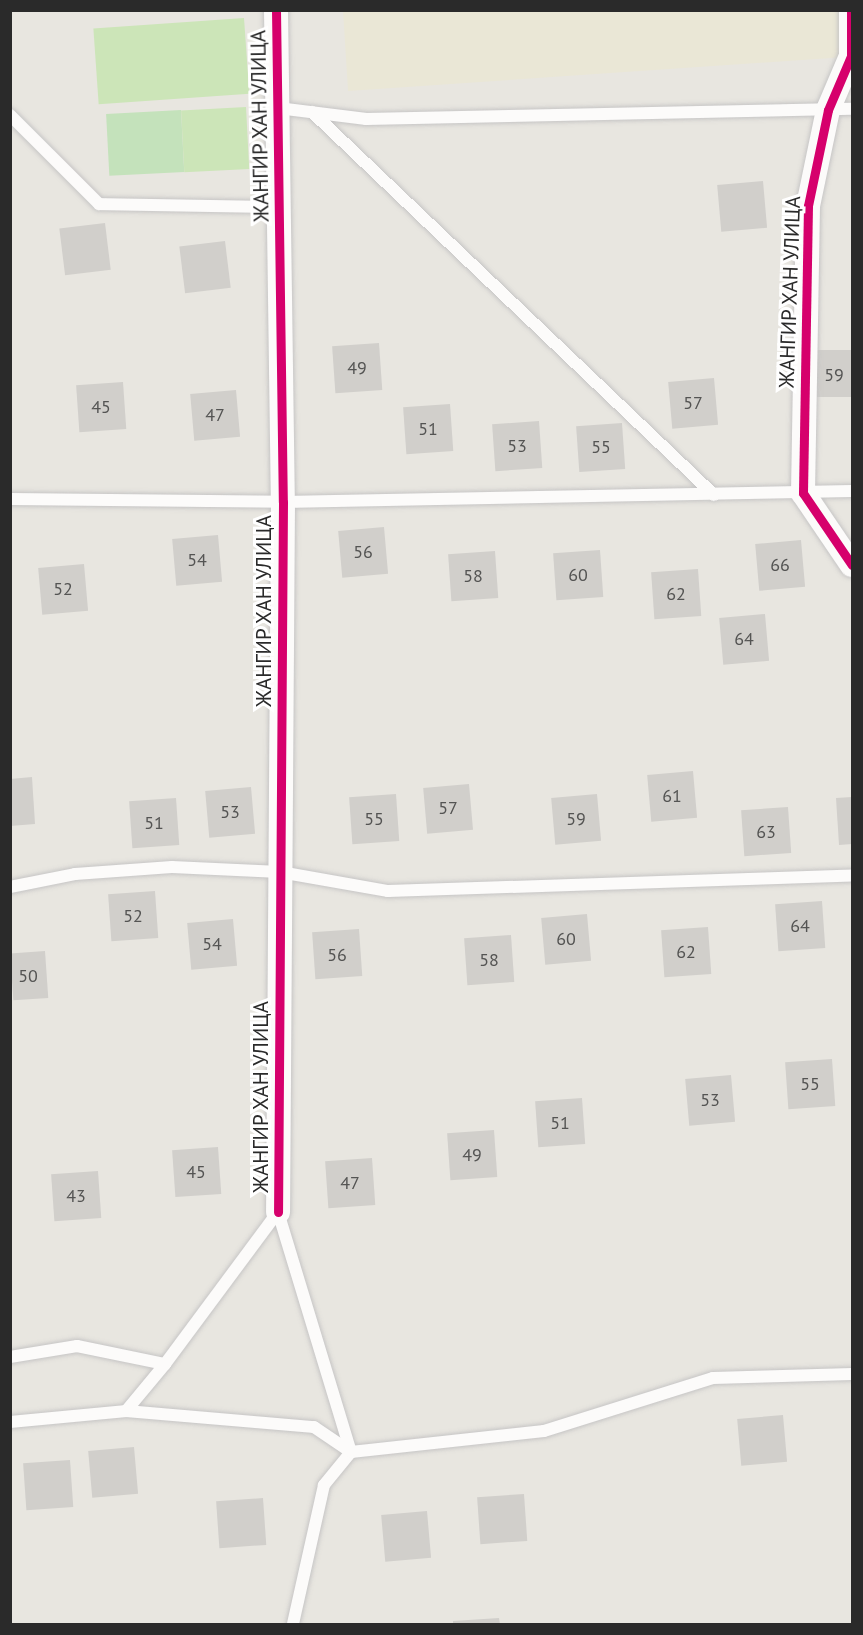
<!DOCTYPE html>
<html>
<head>
<meta charset="utf-8">
<style>
  body { margin:0 }
  #map { position:relative; width:863px; height:1635px; overflow:hidden; background:#e8e6e0; font-family:"PT Sans",sans-serif }
  div>[style] { position:absolute }
  .education>* { inset:0; background:#eae7d6 }
  .green>* { inset:0; background:#c4e2bb; transform-origin:0 0 }
  .pitch>* { inset:0; background:#cce5b8; transform-origin:0 0 }
  .building>* { inset:0; background:#d1cfcb; transform-origin:0 0 }
  .roads { filter:drop-shadow(0 0 2px #c6c5c5) drop-shadow(0 0 2px #c6c5c5) }
  .service>* { height:12px; margin:-6px; padding:0 6px; transform-origin:6px; border-radius:6px; background:#fcfbfa }
  .minor>* { height:24px; margin:-12px; padding:0 12px; transform-origin:12px; border-radius:12px; background:#fcfbfa }
  .cycleway>* { height:9px; margin:-4.5px; padding:0 4.5px; transform-origin:4.5px; border-radius:4.5px; background:#d6006c }
  span { translate:-50% -50%; white-space:nowrap; text-align:center; line-height:1.15; -webkit-text-stroke:6px #fff; paint-order:stroke }
  .number-label { font-size:18px; color:#545453 }
  .number-label span { -webkit-text-stroke-width:0 }
  .street-label { font-size:21px; color:#2a2a2a }
  .frame { position:absolute; inset:0; border:12px solid #2a2a2a; pointer-events:none }
</style>
</head>
<body>
<div id="map">
  <div class="education">
    <i style="clip-path:polygon(343px 11px,843px 11px,846px 57px,348px 91px)"></i>
  </div>
  <div class="green">
    <i style="left:181px;top:110px;width:62px;height:75px;rotate:87deg"></i>
  </div>
  <div class="pitch">
    <i style="left:244px;top:18px;width:76px;height:151px;rotate:86deg"></i>
    <i style="left:246px;top:107px;width:62px;height:65px;rotate:87deg"></i>
  </div>
  <div class="building">
    <i style="left:763px;top:181px;width:47px;height:46px;rotate:85deg"></i>
    <i style="left:105px;top:223px;width:47px;height:46px;rotate:83deg"></i>
    <i style="left:225px;top:241px;width:47px;height:46px;rotate:83deg"></i>
    <i style="left:379px;top:343px;width:47px;height:47px;rotate:86deg"></i>
    <i style="left:852px;top:350px;width:47px;height:37px;rotate:90deg"></i>
    <i style="left:714px;top:378px;width:47px;height:46px;rotate:85deg"></i>
    <i style="left:123px;top:382px;width:47px;height:47px;rotate:86deg"></i>
    <i style="left:236px;top:390px;width:47px;height:46px;rotate:85deg"></i>
    <i style="left:450px;top:404px;width:47px;height:47px;rotate:86deg"></i>
    <i style="left:539px;top:421px;width:47px;height:47px;rotate:86deg"></i>
    <i style="left:622px;top:423px;width:46px;height:46px;rotate:86deg"></i>
    <i style="left:384px;top:527px;width:47px;height:46px;rotate:85deg"></i>
    <i style="left:218px;top:535px;width:47px;height:46px;rotate:85deg"></i>
    <i style="left:801px;top:540px;width:47px;height:46px;rotate:85deg"></i>
    <i style="left:600px;top:550px;width:47px;height:47px;rotate:86deg"></i>
    <i style="left:495px;top:551px;width:47px;height:47px;rotate:86deg"></i>
    <i style="left:84px;top:564px;width:47px;height:46px;rotate:85deg"></i>
    <i style="left:698px;top:569px;width:47px;height:47px;rotate:86deg"></i>
    <i style="left:765px;top:614px;width:47px;height:46px;rotate:85deg"></i>
    <i style="left:693px;top:771px;width:47px;height:46px;rotate:85deg"></i>
    <i style="clip-path:polygon(32px 777px,35px 824px,10px 826px,10px 779px)"></i>
    <i style="left:469px;top:784px;width:46px;height:46px;rotate:85deg"></i>
    <i style="left:251px;top:787px;width:47px;height:46px;rotate:85deg"></i>
    <i style="left:396px;top:794px;width:47px;height:47px;rotate:86deg"></i>
    <i style="left:597px;top:794px;width:47px;height:46px;rotate:85deg"></i>
    <i style="clip-path:polygon(852px 797px,852px 844px,839px 845px,836px 798px)"></i>
    <i style="left:176px;top:798px;width:47px;height:47px;rotate:86deg"></i>
    <i style="left:788px;top:807px;width:46px;height:47px;rotate:86deg"></i>
    <i style="left:155px;top:891px;width:47px;height:47px;rotate:86deg"></i>
    <i style="left:822px;top:901px;width:47px;height:47px;rotate:86deg"></i>
    <i style="left:587px;top:914px;width:47px;height:46px;rotate:85deg"></i>
    <i style="left:233px;top:919px;width:47px;height:46px;rotate:85deg"></i>
    <i style="left:708px;top:927px;width:47px;height:47px;rotate:86deg"></i>
    <i style="left:359px;top:929px;width:47px;height:47px;rotate:86deg"></i>
    <i style="left:511px;top:935px;width:47px;height:47px;rotate:86deg"></i>
    <i style="left:45px;top:951px;width:47px;height:35px;rotate:86deg"></i>
    <i style="left:832px;top:1059px;width:47px;height:47px;rotate:86deg"></i>
    <i style="left:731px;top:1075px;width:47px;height:46px;rotate:85deg"></i>
    <i style="left:582px;top:1098px;width:46px;height:47px;rotate:86deg"></i>
    <i style="left:494px;top:1130px;width:47px;height:47px;rotate:86deg"></i>
    <i style="left:218px;top:1147px;width:47px;height:46px;rotate:86deg"></i>
    <i style="left:372px;top:1158px;width:47px;height:47px;rotate:86deg"></i>
    <i style="left:98px;top:1171px;width:47px;height:47px;rotate:86deg"></i>
    <i style="left:783px;top:1415px;width:47px;height:46px;rotate:85deg"></i>
    <i style="left:134px;top:1447px;width:47px;height:46px;rotate:85deg"></i>
    <i style="left:70px;top:1460px;width:47px;height:47px;rotate:86deg"></i>
    <i style="left:524px;top:1494px;width:47px;height:47px;rotate:86deg"></i>
    <i style="left:263px;top:1498px;width:47px;height:47px;rotate:86deg"></i>
    <i style="left:427px;top:1511px;width:47px;height:46px;rotate:85deg"></i>
    <i style="clip-path:polygon(499px 1618px,500px 1624px,453px 1624px,453px 1621px)"></i>
  </div>
  <div class="roads">
    <div class="service">
      <i style="left:278px;top:108px;width:89px;rotate:7.1deg"></i>
      <i style="left:366px;top:119px;width:486px;rotate:-1.2deg"></i>
      <i style="left:312px;top:112px;width:555px;rotate:43.61deg"></i>
      <i style="left:10px;top:115px;width:126px;rotate:45deg"></i>
      <i style="left:99px;top:204px;width:180px;rotate:1deg"></i>
      <i style="left:10px;top:499px;width:273px;rotate:0.6deg"></i>
      <i style="left:283px;top:502px;width:569px;rotate:-1.11deg"></i>
      <i style="left:10px;top:887px;width:66px;rotate:-11.3deg"></i>
      <i style="left:75px;top:874px;width:97px;rotate:-4.1deg"></i>
      <i style="left:172px;top:867px;width:108px;rotate:2.7deg"></i>
      <i style="left:280px;top:872px;width:110px;rotate:10deg"></i>
      <i style="left:388px;top:891px;width:464px;rotate:-1.9deg"></i>
      <i style="left:278px;top:1212px;width:251px;rotate:73.1deg"></i>
      <i style="left:351px;top:1452px;width:43px;rotate:129.3deg"></i>
      <i style="left:324px;top:1485px;width:142px;rotate:102.6deg"></i>
      <i style="left:10px;top:1357px;width:68px;rotate:-9.3deg"></i>
      <i style="left:77px;top:1346px;width:90px;rotate:11.6deg"></i>
      <i style="left:165px;top:1364px;width:189px;rotate:-53.4deg"></i>
      <i style="left:126px;top:1411px;width:61px;rotate:-50.3deg"></i>
      <i style="left:10px;top:1422px;width:117px;rotate:-5.4deg"></i>
      <i style="left:126px;top:1411px;width:189px;rotate:4.9deg"></i>
      <i style="left:314px;top:1427px;width:45px;rotate:34deg"></i>
      <i style="left:351px;top:1452px;width:194px;rotate:-6.2deg"></i>
      <i style="left:544px;top:1431px;width:177px;rotate:-17.4deg"></i>
      <i style="left:713px;top:1378px;width:139px;rotate:-1.6deg"></i>
    </div>
    <div class="minor">
      <i style="left:276px;top:10px;width:492px;rotate:89.2deg"></i>
      <i style="left:283px;top:502px;width:710px;rotate:90.4deg"></i>
      <i style="left:851px;top:10px;width:46px;rotate:90deg"></i>
      <i style="left:851px;top:56px;width:59px;rotate:113.1deg"></i>
      <i style="left:828px;top:110px;width:98px;rotate:101.8deg"></i>
      <i style="left:808px;top:206px;width:287px;rotate:91deg"></i>
      <i style="left:803px;top:493px;width:87px;rotate:55.8deg"></i>
    </div>
  </div>
  <div class="cycleway">
    <i style="left:276px;top:10px;width:492px;rotate:89.2deg"></i>
    <i style="left:283px;top:502px;width:710px;rotate:90.4deg"></i>
    <i style="left:851px;top:10px;width:46px;rotate:90deg"></i>
    <i style="left:851px;top:56px;width:59px;rotate:113.1deg"></i>
    <i style="left:828px;top:110px;width:98px;rotate:101.8deg"></i>
    <i style="left:808px;top:206px;width:287px;rotate:91deg"></i>
    <i style="left:803px;top:493px;width:87px;rotate:55.8deg"></i>
  </div>
  <div class="number-label">
    <span style="left:357px;top:368px">49</span>
    <span style="left:834px;top:375px">59</span>
    <span style="left:693px;top:403px">57</span>
    <span style="left:101px;top:407px">45</span>
    <span style="left:215px;top:415px">47</span>
    <span style="left:428px;top:429px">51</span>
    <span style="left:517px;top:446px">53</span>
    <span style="left:601px;top:447px">55</span>
    <span style="left:363px;top:552px">56</span>
    <span style="left:197px;top:560px">54</span>
    <span style="left:780px;top:565px">66</span>
    <span style="left:578px;top:575px">60</span>
    <span style="left:473px;top:576px">58</span>
    <span style="left:63px;top:589px">52</span>
    <span style="left:676px;top:594px">62</span>
    <span style="left:744px;top:639px">64</span>
    <span style="left:672px;top:796px">61</span>
    <span style="left:448px;top:808px">57</span>
    <span style="left:230px;top:812px">53</span>
    <span style="left:374px;top:819px">55</span>
    <span style="left:576px;top:819px">59</span>
    <span style="left:154px;top:823px">51</span>
    <span style="left:766px;top:832px">63</span>
    <span style="left:133px;top:916px">52</span>
    <span style="left:800px;top:926px">64</span>
    <span style="left:566px;top:939px">60</span>
    <span style="left:212px;top:944px">54</span>
    <span style="left:686px;top:952px">62</span>
    <span style="left:337px;top:955px">56</span>
    <span style="left:489px;top:960px">58</span>
    <span style="left:28px;top:976px">50</span>
    <span style="left:810px;top:1084px">55</span>
    <span style="left:710px;top:1100px">53</span>
    <span style="left:560px;top:1123px">51</span>
    <span style="left:472px;top:1155px">49</span>
    <span style="left:196px;top:1172px">45</span>
    <span style="left:350px;top:1183px">47</span>
    <span style="left:76px;top:1196px">43</span>
  </div>
  <div class="street-label">
    <span style="left:260px;top:126px;rotate:-91deg">ЖАНГИР ХАН УЛИЦА</span>
    <span style="left:790px;top:292px;rotate:-88deg">ЖАНГИР ХАН УЛИЦА</span>
    <span style="left:264px;top:611px;rotate:-90deg">ЖАНГИР ХАН УЛИЦА</span>
    <span style="left:261px;top:1097px;rotate:-90deg">ЖАНГИР ХАН УЛИЦА</span>
  </div>
  <div class="frame"></div>
</div>
</body>
</html>
